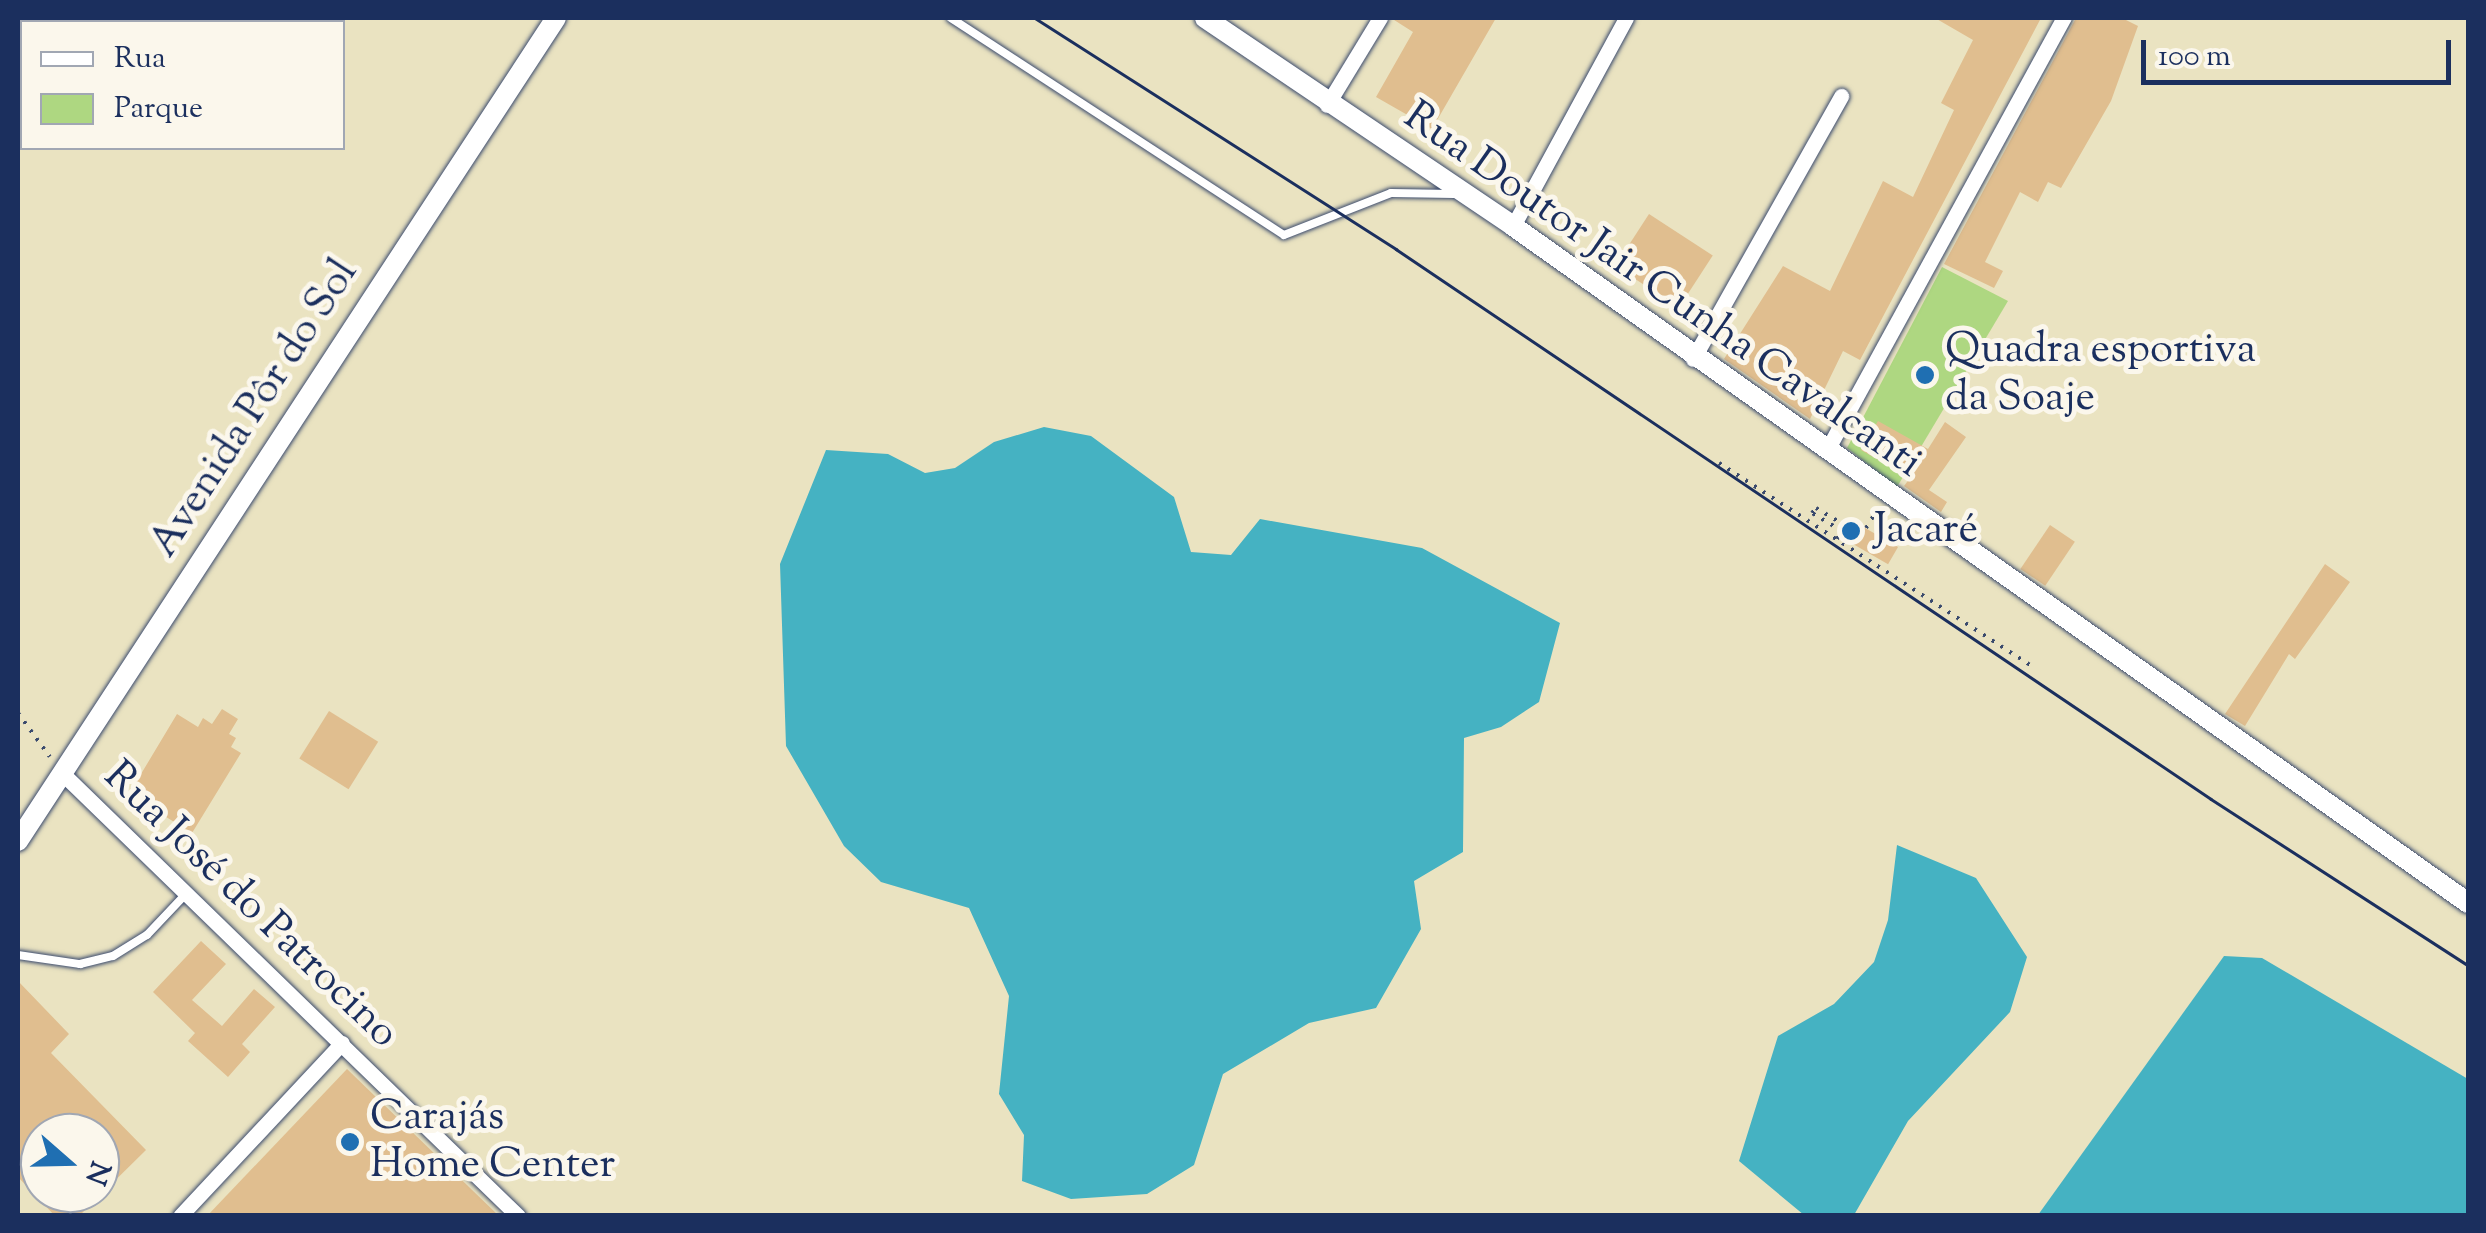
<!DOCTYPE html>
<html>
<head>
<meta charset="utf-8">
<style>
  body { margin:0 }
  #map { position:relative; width:2486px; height:1233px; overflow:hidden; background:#eae3c1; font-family:"Sorts Mill Goudy",serif }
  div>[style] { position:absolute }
  .green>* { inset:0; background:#aed781 }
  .water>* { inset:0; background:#45b2c2 }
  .building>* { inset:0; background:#e0be8f; transform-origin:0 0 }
  .path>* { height:4px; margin-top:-2px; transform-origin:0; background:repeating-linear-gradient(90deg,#3a4a6d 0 2.5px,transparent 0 10.5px) }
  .roads { filter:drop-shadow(0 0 2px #3a4a6d) drop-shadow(0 0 2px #3a4a6d) }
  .service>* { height:8px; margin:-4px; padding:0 4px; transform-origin:4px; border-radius:4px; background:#fff }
  .minor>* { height:15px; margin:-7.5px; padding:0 7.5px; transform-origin:7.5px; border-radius:7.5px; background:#fff }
  .tertiary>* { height:20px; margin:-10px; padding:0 10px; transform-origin:10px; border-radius:10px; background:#fff }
  .tram>* { height:2.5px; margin:-1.25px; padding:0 1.25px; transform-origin:1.25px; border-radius:1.25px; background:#1b2f5e }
  .dots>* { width:28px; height:28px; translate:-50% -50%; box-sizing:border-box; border:5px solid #fbf7ec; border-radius:50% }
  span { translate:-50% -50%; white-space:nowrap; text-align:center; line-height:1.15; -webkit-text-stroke:10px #fbf7ec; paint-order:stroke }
  .street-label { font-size:42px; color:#1b2f5e }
  .poi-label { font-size:42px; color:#1b2f5e }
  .left { translate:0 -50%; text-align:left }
  .frame { position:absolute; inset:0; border:20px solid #1b2f5e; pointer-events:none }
  .legend { position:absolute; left:20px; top:20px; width:325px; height:130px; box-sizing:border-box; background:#fbf7ec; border:2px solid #a1a7b3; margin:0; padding:12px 18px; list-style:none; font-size:30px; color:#1b2f5e }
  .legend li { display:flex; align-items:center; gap:20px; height:50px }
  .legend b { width:50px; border:2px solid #a1a7b3 }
  .north { position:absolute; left:20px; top:1113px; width:100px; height:100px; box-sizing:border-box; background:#fbf7ec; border:2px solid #a1a7b3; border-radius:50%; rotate:110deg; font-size:28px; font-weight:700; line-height:40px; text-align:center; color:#1b2f5e }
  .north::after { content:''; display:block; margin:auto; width:35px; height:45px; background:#1f6fb2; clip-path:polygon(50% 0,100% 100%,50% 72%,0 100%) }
  .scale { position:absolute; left:2141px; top:40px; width:310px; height:45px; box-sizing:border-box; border:5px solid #1b2f5e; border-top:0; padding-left:12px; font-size:30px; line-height:35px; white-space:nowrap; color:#1b2f5e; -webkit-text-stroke:8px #fbf7ec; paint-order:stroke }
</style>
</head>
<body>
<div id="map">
  <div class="green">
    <i style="clip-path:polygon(1942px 267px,2008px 301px,1897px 487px,1847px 448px)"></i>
  </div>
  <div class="water">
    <i style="clip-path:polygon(1044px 427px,1091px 436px,1174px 497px,1191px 552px,1231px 555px,1260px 519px,1422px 548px,1560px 623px,1539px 702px,1501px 727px,1464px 738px,1463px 852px,1414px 881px,1421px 929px,1376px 1008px,1309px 1023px,1223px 1074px,1194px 1165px,1147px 1194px,1071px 1199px,1022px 1181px,1024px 1135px,999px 1094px,1009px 996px,969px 908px,881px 882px,844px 846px,786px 746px,780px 564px,826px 450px,888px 454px,925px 473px,955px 468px,994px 442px)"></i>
    <i style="clip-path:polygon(1897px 845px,1976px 878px,2027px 957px,2010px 1012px,1908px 1121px,1854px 1215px,1804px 1215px,1739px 1161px,1778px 1036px,1834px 1004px,1874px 962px,1888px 920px)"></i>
    <i style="clip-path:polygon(2224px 956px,2262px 958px,2468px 1079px,2468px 1215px,2038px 1215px)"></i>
  </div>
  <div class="building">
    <i style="clip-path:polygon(1391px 18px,1496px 18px,1432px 129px,1376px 97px,1413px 32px)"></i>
    <i style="clip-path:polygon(1935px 18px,2041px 18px,1860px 360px,1843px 351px,1810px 419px,1724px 359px,1783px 266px,1830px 291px,1883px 181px,1913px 197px,1954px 110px,1941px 103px,1973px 40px)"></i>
    <i style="clip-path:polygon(2076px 18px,2122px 18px,2138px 26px,2111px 101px,2061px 188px,2048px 182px,2038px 202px,2020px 192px,1985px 262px,2003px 271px,1994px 288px,1944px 264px)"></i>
    <i style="left:1649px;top:214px;width:76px;height:62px;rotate:33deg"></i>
    <i style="clip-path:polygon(1878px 421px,1928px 449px,1945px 422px,1966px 437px,1929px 490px,1947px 502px,1941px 512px,1904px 486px,1910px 478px,1861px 450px)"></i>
    <i style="left:1853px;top:521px;width:52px;height:20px;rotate:30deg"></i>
    <i style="left:2050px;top:525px;width:30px;height:53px;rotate:34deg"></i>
    <i style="clip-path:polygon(2325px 564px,2350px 582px,2295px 659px,2289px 654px,2245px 726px,2225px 714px)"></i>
    <i style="clip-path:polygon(222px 709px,238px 719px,229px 734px,236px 738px,231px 747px,241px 753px,192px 833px,129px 794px,177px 714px,198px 727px,203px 718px,212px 724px)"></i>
    <i style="left:329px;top:711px;width:58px;height:56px;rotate:32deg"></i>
    <i style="clip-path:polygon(201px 941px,226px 964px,192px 1000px,222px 1026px,254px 989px,275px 1007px,242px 1044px,250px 1052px,228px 1077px,188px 1041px,195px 1033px,153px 992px)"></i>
    <i style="clip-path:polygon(evenodd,18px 981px,69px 1034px,51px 1053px,146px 1150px,79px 1216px,55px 1216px,18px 1177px,18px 981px,40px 1133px,100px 1133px,100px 1193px,40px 1193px,40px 1133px)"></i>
    <i style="clip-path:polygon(347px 1069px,499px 1216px,207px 1216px)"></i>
  </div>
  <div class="path">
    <i style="left:1719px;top:463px;width:373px;rotate:33deg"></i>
    <i style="left:1866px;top:528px;width:25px;rotate:-58deg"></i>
    <i style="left:1837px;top:539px;width:9px;rotate:-58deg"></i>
    <i style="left:1842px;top:531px;width:35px;rotate:-149deg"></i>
    <i style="left:1812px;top:513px;width:6px;rotate:-51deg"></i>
    <i style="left:1816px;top:508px;width:39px;rotate:31deg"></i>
    <i style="left:18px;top:713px;width:54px;rotate:54deg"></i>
  </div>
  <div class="roads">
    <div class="service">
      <i style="left:951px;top:18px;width:397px;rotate:33.1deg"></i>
      <i style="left:1284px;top:235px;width:115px;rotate:-21.4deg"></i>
      <i style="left:1391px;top:193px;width:63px;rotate:0.9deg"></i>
      <i style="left:18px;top:955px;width:63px;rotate:8.3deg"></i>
      <i style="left:80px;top:964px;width:34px;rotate:-14deg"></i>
      <i style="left:113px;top:956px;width:40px;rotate:-32deg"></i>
      <i style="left:147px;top:935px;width:55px;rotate:-46.5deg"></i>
    </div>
    <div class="minor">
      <i style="left:1327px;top:105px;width:102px;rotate:-58.7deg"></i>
      <i style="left:1513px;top:226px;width:237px;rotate:-61.5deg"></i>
      <i style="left:1693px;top:359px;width:302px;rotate:-60.6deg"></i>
      <i style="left:1827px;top:450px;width:493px;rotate:-61.3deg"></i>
      <i style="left:62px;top:773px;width:636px;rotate:44.17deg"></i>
      <i style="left:180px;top:1216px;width:237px;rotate:-46.9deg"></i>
    </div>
    <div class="tertiary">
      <i style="left:1205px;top:18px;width:372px;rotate:34deg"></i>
      <i style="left:1513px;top:226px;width:1171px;rotate:35.33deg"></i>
      <i style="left:18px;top:841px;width:983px;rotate:-56.83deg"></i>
    </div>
  </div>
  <div class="tram">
    <i style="left:1035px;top:18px;width:429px;rotate:32.6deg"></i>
    <i style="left:1396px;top:249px;width:983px;rotate:34.01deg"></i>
    <i style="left:2211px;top:799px;width:306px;rotate:32.9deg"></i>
  </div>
  <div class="dots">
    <i style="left:1925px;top:375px;background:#1f6fb2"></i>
    <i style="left:1851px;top:531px;background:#1f6fb2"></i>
    <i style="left:350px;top:1142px;background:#1f6fb2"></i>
  </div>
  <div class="street-label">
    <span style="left:1662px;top:291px;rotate:35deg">Rua Doutor Jair Cunha Cavalcanti</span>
    <span style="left:255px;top:409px;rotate:-57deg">Avenida Pôr do Sol</span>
    <span style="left:250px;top:906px;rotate:44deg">Rua José do Patrocino</span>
  </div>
  <div class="poi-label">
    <span class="left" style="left:1945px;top:375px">Quadra esportiva<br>da Soaje</span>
    <span class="left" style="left:1874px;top:531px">Jacaré</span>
    <span class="left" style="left:370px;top:1142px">Carajás<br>Home Center</span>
  </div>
  <div class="frame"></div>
  <ul class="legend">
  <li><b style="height:12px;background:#fff"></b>Rua</li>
  <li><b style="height:28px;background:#aed781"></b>Parque</li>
  </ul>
  <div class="north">N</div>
  <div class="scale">100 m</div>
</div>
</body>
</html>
